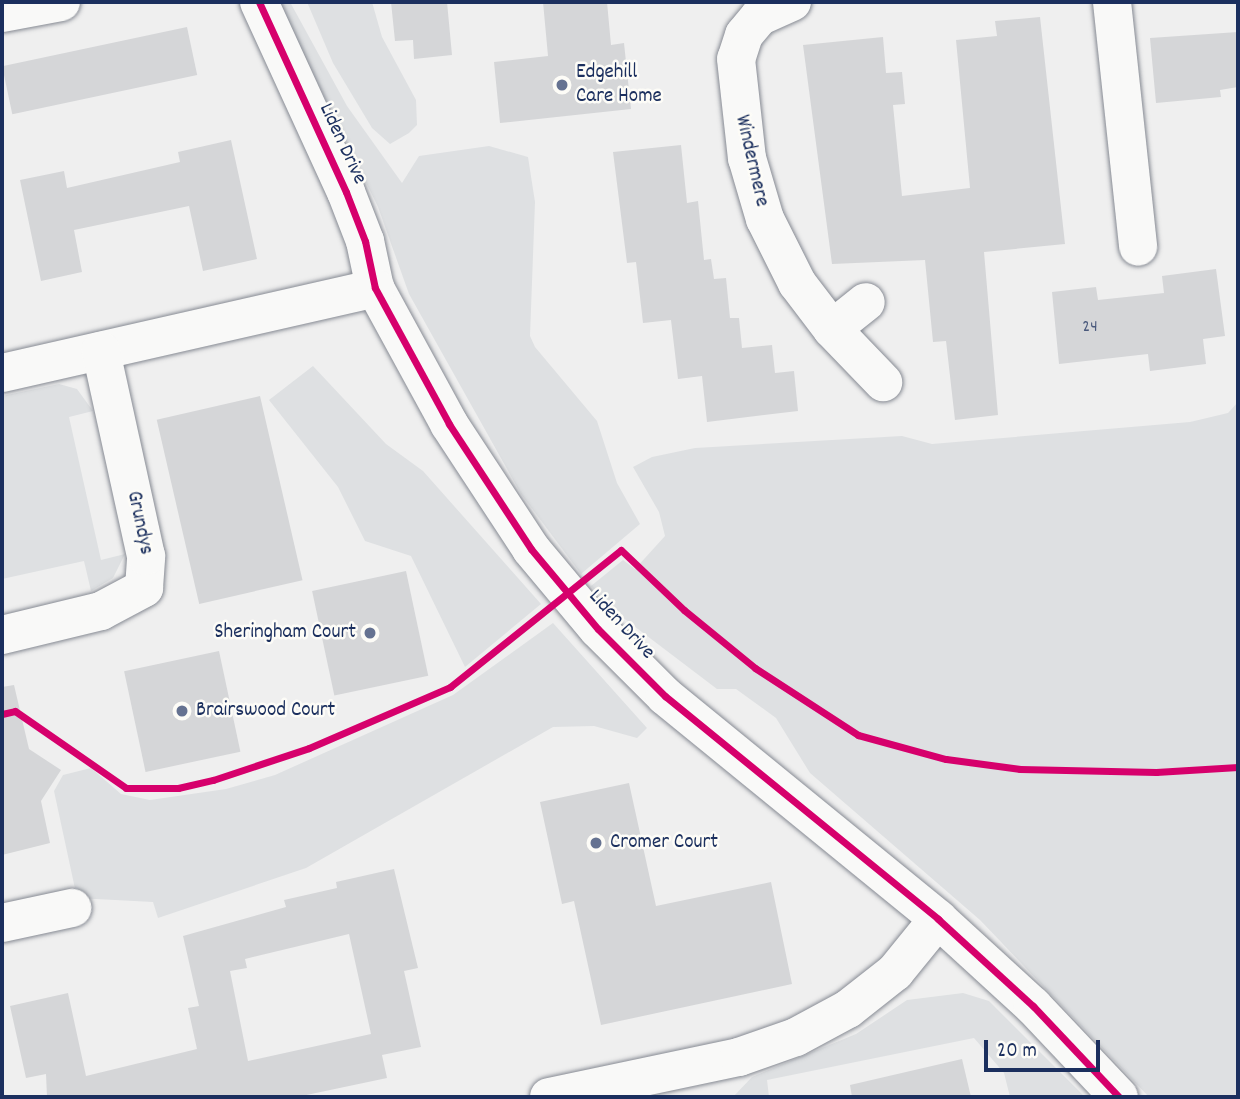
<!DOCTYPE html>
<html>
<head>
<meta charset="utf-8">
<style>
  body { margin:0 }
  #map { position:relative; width:1240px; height:1099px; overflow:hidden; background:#efefef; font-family:Dekko,sans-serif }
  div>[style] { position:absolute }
  .green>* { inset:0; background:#dee0e2 }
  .building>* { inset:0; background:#d5d6d8; transform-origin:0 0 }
  .roads { filter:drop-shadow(0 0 2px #868a93) drop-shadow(0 0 2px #868a93) }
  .minor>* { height:38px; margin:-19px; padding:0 19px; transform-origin:19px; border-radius:19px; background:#f9f9f8 }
  .cycleway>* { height:7px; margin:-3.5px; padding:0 3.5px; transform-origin:3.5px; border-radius:3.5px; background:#d6006c }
  .dots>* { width:19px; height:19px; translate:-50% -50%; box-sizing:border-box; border:4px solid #fdfcf7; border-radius:50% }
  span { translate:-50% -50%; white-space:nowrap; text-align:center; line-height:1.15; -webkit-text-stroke:5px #fdfcf7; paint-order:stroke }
  .number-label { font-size:18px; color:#4a597c }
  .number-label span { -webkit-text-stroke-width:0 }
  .poi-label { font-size:21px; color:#1b2f5e }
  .left { translate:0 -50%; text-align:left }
  .right { translate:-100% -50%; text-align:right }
  .street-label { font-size:21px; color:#1b2f5e }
  .frame { position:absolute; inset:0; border:4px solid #1b2f5e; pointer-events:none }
  .scale { position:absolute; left:984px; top:1040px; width:116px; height:32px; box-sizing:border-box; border:4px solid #1b2f5e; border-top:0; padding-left:9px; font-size:21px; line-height:24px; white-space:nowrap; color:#1b2f5e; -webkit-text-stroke:5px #fdfcf7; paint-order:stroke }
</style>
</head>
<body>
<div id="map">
  <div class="green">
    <i style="clip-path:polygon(278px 2px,290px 2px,347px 106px,402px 183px,419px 156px,489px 146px,528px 157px,535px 202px,530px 336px,535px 347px,597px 421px,617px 483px,640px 524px,581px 574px,521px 494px,409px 294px,378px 207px)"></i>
    <i style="clip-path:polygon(307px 2px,372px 2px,382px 37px,416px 100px,417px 125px,409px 133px,390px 144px,372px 128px,333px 63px)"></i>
    <i style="clip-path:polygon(313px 366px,386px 444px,423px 471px,541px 604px,465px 667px,411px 556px,365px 541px,338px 487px,269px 400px)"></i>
    <i style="clip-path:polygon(59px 384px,77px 389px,93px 411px,69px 417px,101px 560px,125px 554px,113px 578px,91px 591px,84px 561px,2px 579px,2px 396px)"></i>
    <i style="clip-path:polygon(1238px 402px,1238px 1097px,1149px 1097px,980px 920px,810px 773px,776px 718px,736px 689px,717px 689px,609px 607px,591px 586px,623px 560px,635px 569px,665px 536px,659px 512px,633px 467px,652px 457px,695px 448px,902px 436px,932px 444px,1190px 422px,1228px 413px)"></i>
    <i style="clip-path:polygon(553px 623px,647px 728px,637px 738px,594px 726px,553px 727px,306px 868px,158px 918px,153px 902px,77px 898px,54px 791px,63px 775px,91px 768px,121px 794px,150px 800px,226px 789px,275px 775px,453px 695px)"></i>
    <i style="clip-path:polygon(963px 993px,989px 1001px,1085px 1097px,1010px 1097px,1004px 1073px,974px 1038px,767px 1080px,769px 1097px,733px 1097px,752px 1077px,856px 1034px,907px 1000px)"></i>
  </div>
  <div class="building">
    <i style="clip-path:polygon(391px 2px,447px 2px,452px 55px,414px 59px,413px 40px,395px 41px)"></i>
    <i style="clip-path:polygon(543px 2px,607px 2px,611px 45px,624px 43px,631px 109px,500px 123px,494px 62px,548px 56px)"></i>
    <i style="clip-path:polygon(1040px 17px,1065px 244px,984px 252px,998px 415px,955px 420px,946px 341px,933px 342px,925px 260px,832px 264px,803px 45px,883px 37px,886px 73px,902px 72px,905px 104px,893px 105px,902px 196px,970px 188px,956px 40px,997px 36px,995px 21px)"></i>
    <i style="left:187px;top:27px;width:49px;height:189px;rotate:78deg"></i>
    <i style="clip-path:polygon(1238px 32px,1238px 87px,1220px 90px,1221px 97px,1156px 103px,1150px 38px)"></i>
    <i style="clip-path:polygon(231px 140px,257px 259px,203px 271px,189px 206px,74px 230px,82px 272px,41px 281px,20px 180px,64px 171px,67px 188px,180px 162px,178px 152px)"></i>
    <i style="clip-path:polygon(681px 145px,687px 203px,698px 201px,704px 260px,711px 259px,714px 279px,726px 278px,730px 318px,739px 318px,742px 348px,772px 345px,775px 373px,794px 371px,798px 411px,707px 422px,702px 376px,678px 379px,671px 320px,643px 323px,636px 262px,627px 263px,613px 152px)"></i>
    <i style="clip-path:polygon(1216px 269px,1225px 336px,1203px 339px,1206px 364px,1150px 371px,1148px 354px,1059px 364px,1052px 292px,1096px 287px,1098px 300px,1164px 293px,1162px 276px)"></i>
    <i style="left:260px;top:396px;width:189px;height:106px;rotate:77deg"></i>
    <i style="left:406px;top:571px;width:107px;height:96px;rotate:78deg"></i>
    <i style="left:219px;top:651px;width:103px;height:97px;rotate:78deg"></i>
    <i style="clip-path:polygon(14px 685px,29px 749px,61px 770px,41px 801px,50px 843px,2px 855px,2px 687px)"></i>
    <i style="clip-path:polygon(629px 783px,656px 906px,771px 882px,792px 984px,601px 1025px,574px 901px,562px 904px,540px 802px)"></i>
    <i style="clip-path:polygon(evenodd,394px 869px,418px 968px,404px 971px,421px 1047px,382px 1055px,387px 1078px,297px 1097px,47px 1097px,46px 1074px,26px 1078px,10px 1006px,68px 993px,86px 1076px,197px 1049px,188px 1008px,199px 1006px,183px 936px,286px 907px,284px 900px,337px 888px,336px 882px,394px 869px,349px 934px,371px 1034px,248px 1061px,230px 971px,247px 968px,245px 959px,349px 934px)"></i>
    <i style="clip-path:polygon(962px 1059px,971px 1097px,852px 1097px,850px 1085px)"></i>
  </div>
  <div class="roads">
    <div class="minor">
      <i style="left:259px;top:2px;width:209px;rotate:65.4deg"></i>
      <i style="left:346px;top:192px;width:53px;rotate:68.8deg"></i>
      <i style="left:365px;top:241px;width:48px;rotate:78deg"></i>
      <i style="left:375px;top:288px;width:155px;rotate:61.4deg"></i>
      <i style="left:449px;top:424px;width:149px;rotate:56.7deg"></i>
      <i style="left:531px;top:549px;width:104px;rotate:50.1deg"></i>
      <i style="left:598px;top:629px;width:95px;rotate:45deg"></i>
      <i style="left:665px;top:696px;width:353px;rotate:39.2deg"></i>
      <i style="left:938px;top:919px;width:129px;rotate:42.5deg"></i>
      <i style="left:1033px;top:1006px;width:125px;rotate:46.6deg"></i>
      <i style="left:792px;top:2px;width:36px;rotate:156deg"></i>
      <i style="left:759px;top:17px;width:23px;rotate:130deg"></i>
      <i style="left:744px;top:35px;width:25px;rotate:108deg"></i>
      <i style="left:736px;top:59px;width:100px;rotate:83.7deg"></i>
      <i style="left:747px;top:158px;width:64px;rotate:73.6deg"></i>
      <i style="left:765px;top:219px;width:72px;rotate:63.4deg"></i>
      <i style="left:797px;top:283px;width:58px;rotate:52.7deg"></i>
      <i style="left:832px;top:329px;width:74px;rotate:46.1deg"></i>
      <i style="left:1112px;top:2px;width:246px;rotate:83.9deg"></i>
      <i style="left:2px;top:13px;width:60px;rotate:-10.6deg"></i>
      <i style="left:832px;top:329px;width:43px;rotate:-38.5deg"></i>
      <i style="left:2px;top:373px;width:383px;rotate:-12.8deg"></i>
      <i style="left:2px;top:635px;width:102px;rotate:-13.6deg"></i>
      <i style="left:101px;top:611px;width:49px;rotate:-28.1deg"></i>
      <i style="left:144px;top:588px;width:32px;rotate:-86deg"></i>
      <i style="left:146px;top:556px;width:210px;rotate:-102.4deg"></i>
      <i style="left:2px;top:923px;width:72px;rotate:-12.1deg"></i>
      <i style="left:549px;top:1097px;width:194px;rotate:-11.9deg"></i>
      <i style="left:739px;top:1057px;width:60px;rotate:-19.3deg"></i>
      <i style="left:796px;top:1037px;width:59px;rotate:-28.3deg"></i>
      <i style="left:848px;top:1009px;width:60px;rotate:-38.2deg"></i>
      <i style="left:895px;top:972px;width:68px;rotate:-50.9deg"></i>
    </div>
  </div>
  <div class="cycleway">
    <i style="left:259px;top:2px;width:209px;rotate:65.4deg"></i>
    <i style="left:346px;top:192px;width:53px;rotate:68.8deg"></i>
    <i style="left:365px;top:241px;width:48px;rotate:78deg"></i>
    <i style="left:375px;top:288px;width:155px;rotate:61.4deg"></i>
    <i style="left:449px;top:424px;width:149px;rotate:56.7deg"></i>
    <i style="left:531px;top:549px;width:104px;rotate:50.1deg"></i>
    <i style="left:598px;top:629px;width:95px;rotate:45deg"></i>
    <i style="left:665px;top:696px;width:353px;rotate:39.2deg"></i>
    <i style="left:938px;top:919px;width:129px;rotate:42.5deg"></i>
    <i style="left:1033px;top:1006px;width:125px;rotate:46.6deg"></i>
    <i style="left:2px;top:714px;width:13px;rotate:-13deg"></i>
    <i style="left:15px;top:711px;width:135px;rotate:34.7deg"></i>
    <i style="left:126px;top:788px;width:52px"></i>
    <i style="left:178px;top:788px;width:36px;rotate:-13deg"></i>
    <i style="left:213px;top:780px;width:101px;rotate:-18.4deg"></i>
    <i style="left:309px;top:748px;width:154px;rotate:-23.4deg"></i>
    <i style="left:450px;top:687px;width:219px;rotate:-38.7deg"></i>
    <i style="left:621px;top:550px;width:87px;rotate:43.6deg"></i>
    <i style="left:684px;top:610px;width:92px;rotate:39.2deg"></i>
    <i style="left:755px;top:668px;width:123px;rotate:33deg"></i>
    <i style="left:858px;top:735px;width:91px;rotate:15.3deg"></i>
    <i style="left:946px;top:759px;width:75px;rotate:7.7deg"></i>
    <i style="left:1020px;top:769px;width:136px;rotate:1.3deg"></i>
    <i style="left:1156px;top:772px;width:82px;rotate:-3.5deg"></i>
  </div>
  <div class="dots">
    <i style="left:562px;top:85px;background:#657291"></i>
    <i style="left:370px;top:633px;background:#657291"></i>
    <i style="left:182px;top:711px;background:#657291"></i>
    <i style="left:596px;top:843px;background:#657291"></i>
  </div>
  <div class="number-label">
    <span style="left:1090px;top:328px">24</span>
  </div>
  <div class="poi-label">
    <span class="left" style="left:576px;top:85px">Edgehill<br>Care Home</span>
    <span class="right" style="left:356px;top:633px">Sheringham Court</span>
    <span class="left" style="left:196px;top:711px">Brairswood Court</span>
    <span class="left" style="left:610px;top:843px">Cromer Court</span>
  </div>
  <div class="street-label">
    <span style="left:342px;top:144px;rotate:65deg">Liden Drive</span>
    <span style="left:751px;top:161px;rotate:77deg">Windermere</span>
    <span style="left:139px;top:523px;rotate:78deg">Grundys</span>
    <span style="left:621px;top:625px;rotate:47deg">Liden Drive</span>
  </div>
  <div class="frame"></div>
  <div class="scale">20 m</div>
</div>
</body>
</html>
